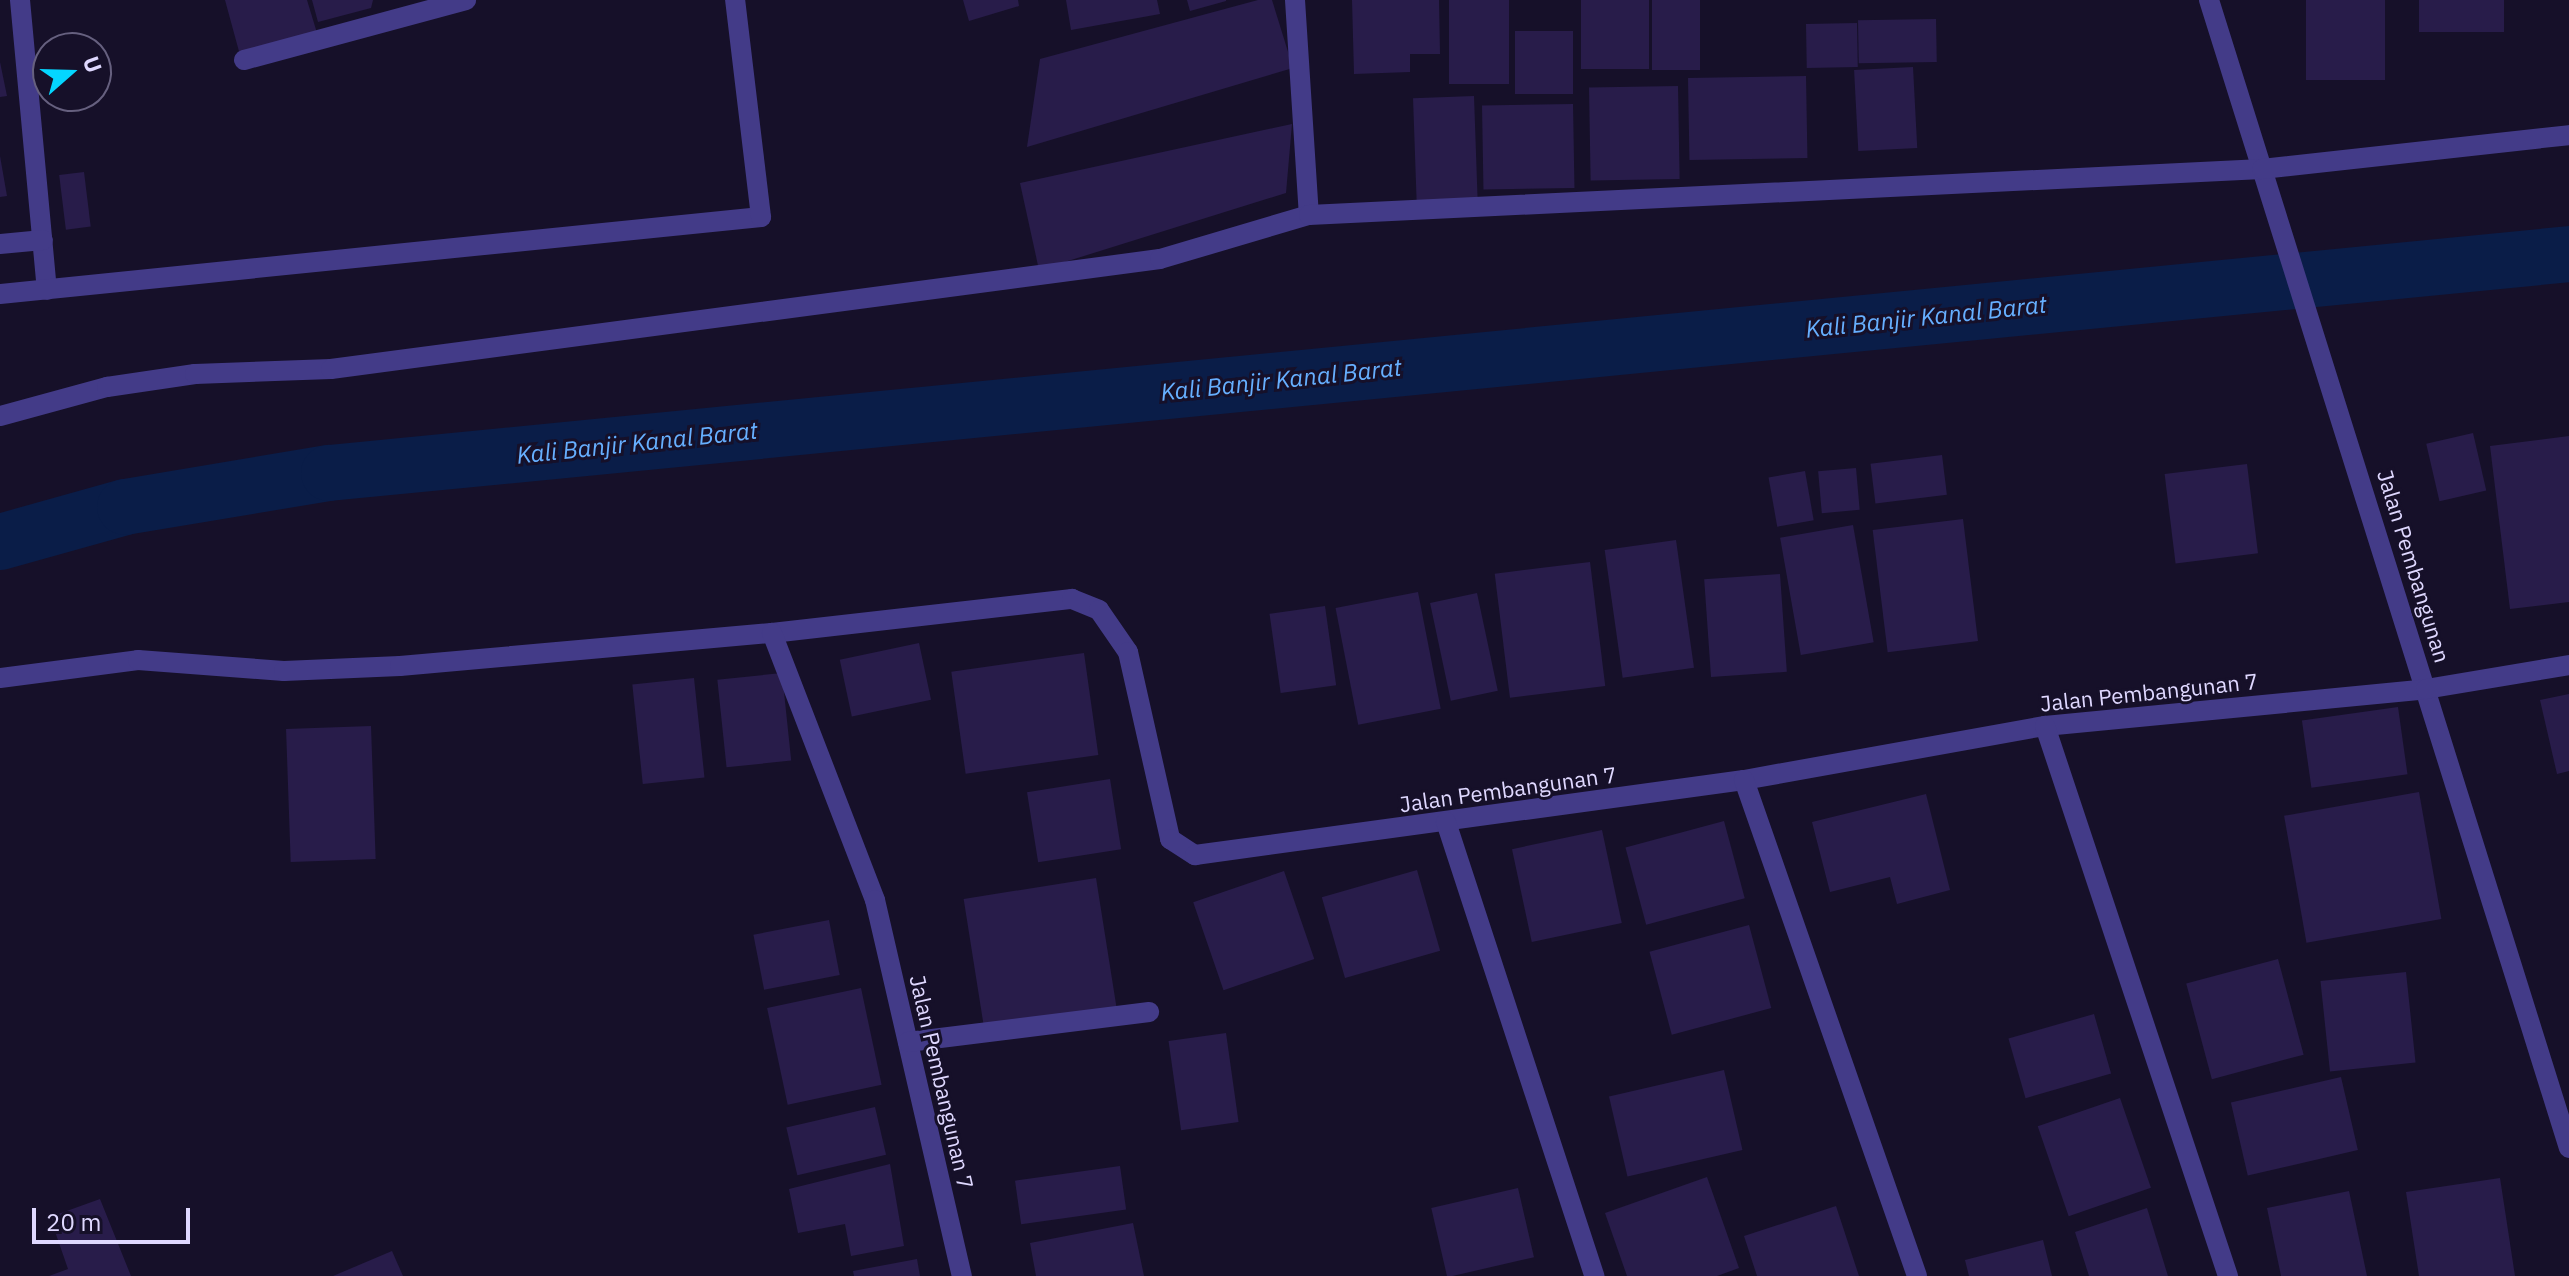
<!DOCTYPE html>
<html>
<head>
<meta charset="utf-8">
<style>
  body { margin:0 }
  #map { position:relative; width:2569px; height:1276px; overflow:hidden; background:#161029; font-family:"IBM Plex Sans",sans-serif }
  div>[style] { position:absolute }
  .canal>* { height:56px; margin:-28px; padding:0 28px; transform-origin:28px; border-radius:28px; background:#0a1d48 }
  .building>* { inset:0; background:#281c4a; transform-origin:0 0 }
  .minor>* { height:20px; margin:-10px; padding:0 10px; transform-origin:10px; border-radius:10px; background:#433b88 }
  span { translate:-50% -50%; white-space:nowrap; text-align:center; line-height:1.15; -webkit-text-stroke:6px #161029; paint-order:stroke }
  .street-label { font-size:22px; color:#dfd8ff }
  .water-label { font-size:24px; color:#66afff; font-style:italic }
  .north { position:absolute; left:32px; top:32px; width:80px; height:80px; box-sizing:border-box; background:#161029; border:2px solid #66607f; border-radius:50%; rotate:70deg; font-size:22px; font-weight:700; line-height:32px; text-align:center; color:#dfd8ff }
  .north::after { content:''; display:block; margin:auto; width:28px; height:36px; background:#04d6ff; clip-path:polygon(50% 0,100% 100%,50% 72%,0 100%) }
  .scale { position:absolute; left:32px; top:1208px; width:158px; height:36px; box-sizing:border-box; border:4px solid #dfd8ff; border-top:0; padding-left:10px; font-size:24px; line-height:28px; white-space:nowrap; color:#dfd8ff; -webkit-text-stroke:6px #161029; paint-order:stroke }
</style>
</head>
<body>
<div id="map">
  <div class="canal">
    <i style="left:0;top:542px;width:130px;rotate:-15.6deg"></i>
    <i style="left:125px;top:507px;width:207px;rotate:-9.5deg"></i>
    <i style="left:329px;top:473px;width:2251px;rotate:-5.58deg"></i>
  </div>
  <div class="building">
    <i style="clip-path:polygon(225px 0,307px 0,317px 33px,240px 55px)"></i>
    <i style="clip-path:polygon(312px 0,373px 0,371px 8px,318px 22px)"></i>
    <i style="clip-path:polygon(963px 0,1018px 0,1019px 6px,969px 21px)"></i>
    <i style="clip-path:polygon(1066px 0,1157px 0,1160px 14px,1071px 30px)"></i>
    <i style="clip-path:polygon(1187px 0,1226px 0,1226px 1px,1190px 11px)"></i>
    <i style="clip-path:polygon(1258px 0,1272px 0,1293px 68px,1027px 147px,1040px 59px)"></i>
    <i style="clip-path:polygon(1352px 0,1439px 0,1440px 54px,1410px 54px,1410px 72px,1354px 74px)"></i>
    <i style="left:1449px;top:0;width:60px;height:84px"></i>
    <i style="left:1581px;top:0;width:68px;height:69px"></i>
    <i style="left:1652px;top:0;width:48px;height:70px"></i>
    <i style="left:2306px;top:0;width:79px;height:80px"></i>
    <i style="left:2419px;top:0;width:85px;height:32px"></i>
    <i style="left:1936px;top:19px;width:43px;height:78px;rotate:89deg"></i>
    <i style="left:1857px;top:23px;width:44px;height:51px;rotate:89deg"></i>
    <i style="left:1573px;top:31px;width:63px;height:58px;rotate:90deg"></i>
    <i style="clip-path:polygon(0 62px,7px 96px,0 97px)"></i>
    <i style="left:1913px;top:67px;width:81px;height:59px;rotate:87deg"></i>
    <i style="left:1806px;top:76px;width:82px;height:118px;rotate:89deg"></i>
    <i style="left:1678px;top:86px;width:93px;height:89px;rotate:89deg"></i>
    <i style="left:1474px;top:96px;width:110px;height:61px;rotate:88deg"></i>
    <i style="left:1573px;top:104px;width:84px;height:91px;rotate:89deg"></i>
    <i style="clip-path:polygon(1292px 124px,1286px 193px,1039px 270px,1020px 183px)"></i>
    <i style="clip-path:polygon(0 156px,7px 196px,0 197px)"></i>
    <i style="left:84px;top:172px;width:55px;height:25px;rotate:83deg"></i>
    <i style="left:2473px;top:433px;width:59px;height:48px;rotate:77deg"></i>
    <i style="clip-path:polygon(2569px 436px,2569px 602px,2510px 609px,2490px 446px)"></i>
    <i style="left:1942px;top:455px;width:40px;height:72px;rotate:83deg"></i>
    <i style="left:2247px;top:464px;width:90px;height:83px;rotate:83deg"></i>
    <i style="left:1856px;top:468px;width:42px;height:38px;rotate:85deg"></i>
    <i style="left:1805px;top:471px;width:50px;height:37px;rotate:80deg"></i>
    <i style="left:1963px;top:519px;width:123px;height:91px;rotate:83deg"></i>
    <i style="left:1853px;top:525px;width:119px;height:74px;rotate:80deg"></i>
    <i style="left:1676px;top:540px;width:129px;height:72px;rotate:82deg"></i>
    <i style="left:1590px;top:562px;width:125px;height:96px;rotate:83deg"></i>
    <i style="left:1780px;top:574px;width:98px;height:76px;rotate:86deg"></i>
    <i style="left:1418px;top:592px;width:119px;height:84px;rotate:79deg"></i>
    <i style="left:1477px;top:593px;width:100px;height:48px;rotate:78deg"></i>
    <i style="left:1325px;top:606px;width:80px;height:56px;rotate:82deg"></i>
    <i style="left:919px;top:643px;width:58px;height:81px;rotate:78deg"></i>
    <i style="left:1084px;top:653px;width:103px;height:134px;rotate:82deg"></i>
    <i style="left:782px;top:673px;width:88px;height:65px;rotate:84deg"></i>
    <i style="left:694px;top:678px;width:100px;height:62px;rotate:84deg"></i>
    <i style="clip-path:polygon(2569px 694px,2569px 771px,2557px 774px,2540px 700px)"></i>
    <i style="left:2398px;top:707px;width:68px;height:97px;rotate:82deg"></i>
    <i style="left:371px;top:726px;width:133px;height:85px;rotate:88deg"></i>
    <i style="left:1110px;top:779px;width:71px;height:84px;rotate:81deg"></i>
    <i style="left:2419px;top:792px;width:129px;height:137px;rotate:80deg"></i>
    <i style="clip-path:polygon(1926px 794px,1950px 890px,1897px 904px,1890px 877px,1830px 892px,1812px 822px)"></i>
    <i style="left:1724px;top:821px;width:80px;height:102px;rotate:75deg"></i>
    <i style="left:1602px;top:830px;width:95px;height:92px;rotate:78deg"></i>
    <i style="left:1417px;top:870px;width:84px;height:99px;rotate:74deg"></i>
    <i style="left:1284px;top:871px;width:93px;height:96px;rotate:71deg"></i>
    <i style="left:1096px;top:878px;width:132px;height:134px;rotate:81deg"></i>
    <i style="left:829px;top:920px;width:56px;height:77px;rotate:79deg"></i>
    <i style="left:1749px;top:925px;width:86px;height:103px;rotate:75deg"></i>
    <i style="left:2278px;top:959px;width:99px;height:95px;rotate:75deg"></i>
    <i style="left:2406px;top:972px;width:91px;height:86px;rotate:84deg"></i>
    <i style="left:861px;top:988px;width:99px;height:96px;rotate:78deg"></i>
    <i style="left:2094px;top:1014px;width:62px;height:89px;rotate:74deg"></i>
    <i style="left:1226px;top:1033px;width:90px;height:58px;rotate:82deg"></i>
    <i style="left:1724px;top:1070px;width:82px;height:118px;rotate:77deg"></i>
    <i style="left:2341px;top:1077px;width:75px;height:113px;rotate:77deg"></i>
    <i style="left:2120px;top:1098px;width:95px;height:87px;rotate:71deg"></i>
    <i style="left:875px;top:1107px;width:49px;height:91px;rotate:77deg"></i>
    <i style="clip-path:polygon(890px 1164px,904px 1246px,851px 1256px,845px 1224px,798px 1233px,789px 1189px)"></i>
    <i style="left:1120px;top:1166px;width:44px;height:106px;rotate:82deg"></i>
    <i style="clip-path:polygon(1707px 1177px,1739px 1268px,1717px 1276px,1627px 1276px,1605px 1213px)"></i>
    <i style="clip-path:polygon(2500px 1178px,2515px 1276px,2419px 1276px,2406px 1192px)"></i>
    <i style="left:1518px;top:1188px;width:71px;height:89px;rotate:77deg"></i>
    <i style="clip-path:polygon(2349px 1191px,2367px 1276px,2281px 1276px,2267px 1208px)"></i>
    <i style="clip-path:polygon(100px 1199px,131px 1276px,49px 1276px,68px 1269px,50px 1217px)"></i>
    <i style="clip-path:polygon(1836px 1206px,1859px 1276px,1757px 1276px,1744px 1236px)"></i>
    <i style="clip-path:polygon(2147px 1208px,2168px 1276px,2089px 1276px,2075px 1232px)"></i>
    <i style="clip-path:polygon(1133px 1223px,1144px 1276px,1036px 1276px,1030px 1243px)"></i>
    <i style="clip-path:polygon(2043px 1240px,2052px 1276px,1969px 1276px,1965px 1260px)"></i>
    <i style="clip-path:polygon(392px 1251px,403px 1276px,333px 1276px)"></i>
    <i style="clip-path:polygon(917px 1259px,920px 1276px,854px 1276px,853px 1271px)"></i>
  </div>
  <div class="minor">
    <i style="left:20px;top:0;width:291px;rotate:84.7deg"></i>
    <i style="left:1295px;top:0;width:215px;rotate:86.3deg"></i>
    <i style="left:2209px;top:0;width:1203px;rotate:72.59deg"></i>
    <i style="left:244px;top:60px;width:230px;rotate:-15.1deg"></i>
    <i style="left:0;top:244px;width:43px;rotate:-5.3deg"></i>
    <i style="left:0;top:294px;width:765px;rotate:-5.78deg"></i>
    <i style="left:761px;top:217px;width:219px;rotate:-96.8deg"></i>
    <i style="left:0;top:416px;width:111px;rotate:-15.2deg"></i>
    <i style="left:107px;top:387px;width:89px;rotate:-8.4deg"></i>
    <i style="left:195px;top:374px;width:136px;rotate:-2.1deg"></i>
    <i style="left:331px;top:369px;width:836px;rotate:-7.56deg"></i>
    <i style="left:1160px;top:259px;width:155px;rotate:-16.5deg"></i>
    <i style="left:1309px;top:215px;width:954px;rotate:-2.76deg"></i>
    <i style="left:2262px;top:169px;width:309px;rotate:-6.3deg"></i>
    <i style="left:772px;top:633px;width:302px;rotate:-6.5deg"></i>
    <i style="left:1072px;top:599px;width:29px;rotate:22deg"></i>
    <i style="left:1099px;top:610px;width:51px;rotate:55.4deg"></i>
    <i style="left:1128px;top:652px;width:192px;rotate:77.3deg"></i>
    <i style="left:1170px;top:839px;width:30px;rotate:33deg"></i>
    <i style="left:1195px;top:855px;width:554px;rotate:-7.78deg"></i>
    <i style="left:1744px;top:780px;width:306px;rotate:-10.2deg"></i>
    <i style="left:2045px;top:726px;width:383px;rotate:-5.5deg"></i>
    <i style="left:2426px;top:689px;width:145px;rotate:-9.5deg"></i>
    <i style="left:0;top:678px;width:139px;rotate:-7.4deg"></i>
    <i style="left:138px;top:660px;width:146px;rotate:4.3deg"></i>
    <i style="left:284px;top:671px;width:116px;rotate:-2.5deg"></i>
    <i style="left:400px;top:666px;width:373px;rotate:-5.1deg"></i>
    <i style="left:772px;top:633px;width:286px;rotate:68.9deg"></i>
    <i style="left:875px;top:900px;width:386px;rotate:77deg"></i>
    <i style="left:2045px;top:726px;width:580px;rotate:71.6deg"></i>
    <i style="left:1744px;top:780px;width:525px;rotate:70.77deg"></i>
    <i style="left:1446px;top:822px;width:478px;rotate:71.9deg"></i>
    <i style="left:908px;top:1042px;width:243px;rotate:-7.1deg"></i>
  </div>
  <div class="street-label">
    <span style="left:2414px;top:566px;rotate:73deg">Jalan Pembangunan</span>
    <span style="left:2149px;top:692px;rotate:-6deg">Jalan Pembangunan 7</span>
    <span style="left:1508px;top:789px;rotate:-8deg">Jalan Pembangunan 7</span>
    <span style="left:942px;top:1082px;rotate:77deg">Jalan Pembangunan 7</span>
  </div>
  <div class="water-label">
    <span style="left:1926px;top:317px;rotate:-6deg">Kali Banjir Kanal Barat</span>
    <span style="left:1281px;top:380px;rotate:-6deg">Kali Banjir Kanal Barat</span>
    <span style="left:637px;top:443px;rotate:-6deg">Kali Banjir Kanal Barat</span>
  </div>
  <div class="north">U</div>
  <div class="scale">20 m</div>
</div>
</body>
</html>
